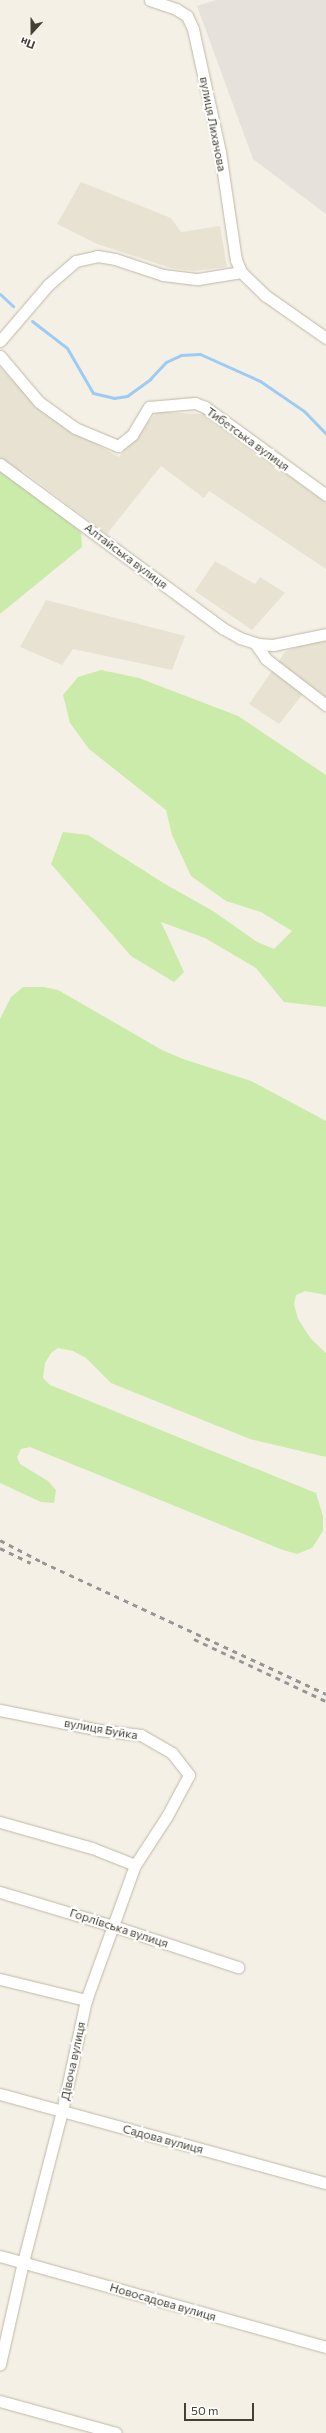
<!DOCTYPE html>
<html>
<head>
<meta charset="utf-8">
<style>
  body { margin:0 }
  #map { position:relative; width:326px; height:2433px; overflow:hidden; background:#f4f0e5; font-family:Commissioner,sans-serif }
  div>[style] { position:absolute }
  .residential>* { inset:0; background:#e8e2d2 }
  .industrial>* { inset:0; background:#e6e1da }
  .green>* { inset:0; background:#caebaa }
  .stream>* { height:3px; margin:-1.5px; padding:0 1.5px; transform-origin:1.5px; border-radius:1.5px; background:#9cccf5 }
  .roads { filter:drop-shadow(0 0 1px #c0b8a6) drop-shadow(0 0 1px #c0b8a6) }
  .street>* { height:11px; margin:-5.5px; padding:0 5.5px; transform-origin:5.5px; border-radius:5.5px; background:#fff }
  .rail>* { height:3px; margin-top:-1.5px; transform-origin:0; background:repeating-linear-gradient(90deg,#959595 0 5px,transparent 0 10px) }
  span { translate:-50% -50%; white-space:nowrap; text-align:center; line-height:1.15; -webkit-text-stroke:4px #fff; paint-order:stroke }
  .street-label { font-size:12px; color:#464034 }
  .north { position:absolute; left:12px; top:12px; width:40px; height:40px; -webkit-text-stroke:3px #fff; paint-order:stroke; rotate:201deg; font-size:11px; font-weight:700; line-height:16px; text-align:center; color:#464034 }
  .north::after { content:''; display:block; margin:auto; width:14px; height:18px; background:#464034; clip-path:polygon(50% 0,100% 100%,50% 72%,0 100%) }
  .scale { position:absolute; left:184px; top:2403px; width:70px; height:18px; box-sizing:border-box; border:2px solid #464034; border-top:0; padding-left:5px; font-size:12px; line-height:14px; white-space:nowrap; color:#464034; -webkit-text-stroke:3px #fff; paint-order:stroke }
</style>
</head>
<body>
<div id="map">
  <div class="residential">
    <i style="clip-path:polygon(81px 182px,171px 218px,181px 232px,220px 226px,227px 267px,193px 271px,171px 268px,97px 244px,57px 224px)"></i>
    <i style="clip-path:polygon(0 367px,44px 414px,119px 457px,157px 412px,205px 414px,326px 503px,326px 569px,209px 491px,204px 498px,161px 466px,107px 534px,23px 471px,16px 480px,0 467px)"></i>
    <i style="clip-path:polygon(215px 561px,255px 584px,260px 577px,285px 593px,252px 630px,195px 591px)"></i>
    <i style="clip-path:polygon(46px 600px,185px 636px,172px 670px,73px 649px,62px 665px,20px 647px)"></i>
    <i style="clip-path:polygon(326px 633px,326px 710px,303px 694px,279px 724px,249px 704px,285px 652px)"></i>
  </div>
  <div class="industrial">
    <i style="clip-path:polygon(216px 0,326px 0,326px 214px,253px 159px,197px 6px)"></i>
  </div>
  <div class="green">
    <i style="clip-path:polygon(0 467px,81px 532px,82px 547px,0 614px)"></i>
    <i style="clip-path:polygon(101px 670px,139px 678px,238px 716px,326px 775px,326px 1007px,284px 1002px,256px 968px,205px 938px,161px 922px,184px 972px,174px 982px,131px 956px,51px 864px,63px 832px,88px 835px,165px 884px,213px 911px,257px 942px,274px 949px,292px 931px,261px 912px,226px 901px,191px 876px,172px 835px,166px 810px,89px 749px,70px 723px,63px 695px,78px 677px)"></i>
    <i style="clip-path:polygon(23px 987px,44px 987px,58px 990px,162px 1050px,183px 1059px,251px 1081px,326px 1121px,326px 1295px,305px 1291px,296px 1295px,294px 1304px,298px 1319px,311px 1339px,326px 1353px,326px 1457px,250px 1439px,111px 1383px,86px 1358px,73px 1351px,58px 1348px,51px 1353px,45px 1363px,43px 1378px,50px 1385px,316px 1493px,323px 1516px,323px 1531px,312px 1548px,297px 1554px,283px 1550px,30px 1447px,21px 1449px,17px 1457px,20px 1464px,48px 1481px,56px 1490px,54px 1503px,41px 1502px,0 1483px,0 1019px,11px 997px)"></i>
  </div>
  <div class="stream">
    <i style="left:0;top:294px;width:18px;rotate:43deg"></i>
    <i style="left:32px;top:321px;width:44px;rotate:37.6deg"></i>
    <i style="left:67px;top:348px;width:52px;rotate:60deg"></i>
    <i style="left:93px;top:393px;width:22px;rotate:13deg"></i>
    <i style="left:114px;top:398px;width:13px;rotate:-9deg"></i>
    <i style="left:127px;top:396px;width:29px;rotate:-36deg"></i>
    <i style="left:150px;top:379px;width:23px;rotate:-47deg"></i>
    <i style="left:166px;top:362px;width:17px;rotate:-25deg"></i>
    <i style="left:181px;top:355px;width:19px;rotate:-3deg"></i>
    <i style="left:200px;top:354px;width:66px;rotate:24.2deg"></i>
    <i style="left:260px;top:381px;width:53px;rotate:34.3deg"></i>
    <i style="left:304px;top:411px;width:32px;rotate:46deg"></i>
  </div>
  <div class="roads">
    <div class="street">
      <i style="left:150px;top:0;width:28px;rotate:19deg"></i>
      <i style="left:176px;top:9px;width:13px;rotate:32deg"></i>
      <i style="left:187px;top:16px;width:14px;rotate:65deg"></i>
      <i style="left:193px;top:29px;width:126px;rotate:77.6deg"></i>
      <i style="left:220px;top:152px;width:109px;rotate:81.6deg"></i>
      <i style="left:236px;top:260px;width:13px;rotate:67deg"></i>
      <i style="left:241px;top:272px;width:35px;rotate:44deg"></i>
      <i style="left:266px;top:296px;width:73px;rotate:35deg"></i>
      <i style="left:0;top:341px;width:74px;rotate:-49.4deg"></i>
      <i style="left:48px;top:285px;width:37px;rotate:-41deg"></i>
      <i style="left:76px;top:261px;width:22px;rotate:-13deg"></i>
      <i style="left:97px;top:256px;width:18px;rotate:9deg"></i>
      <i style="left:115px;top:259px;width:51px;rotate:18.4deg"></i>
      <i style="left:163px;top:275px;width:35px;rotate:7deg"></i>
      <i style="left:198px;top:279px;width:44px;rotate:-9.2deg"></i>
      <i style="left:0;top:356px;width:60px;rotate:49.7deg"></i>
      <i style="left:39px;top:402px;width:44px;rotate:35.8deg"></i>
      <i style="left:75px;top:428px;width:47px;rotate:22.7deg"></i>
      <i style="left:118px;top:446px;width:18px;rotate:-38deg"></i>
      <i style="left:132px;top:435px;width:33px;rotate:-59deg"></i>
      <i style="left:149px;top:407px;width:46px;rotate:-5deg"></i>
      <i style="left:195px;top:403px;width:11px;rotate:22deg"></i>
      <i style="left:205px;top:407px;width:150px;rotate:36deg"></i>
      <i style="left:0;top:464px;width:278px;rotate:36.4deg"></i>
      <i style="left:224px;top:629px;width:18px;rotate:29deg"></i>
      <i style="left:240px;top:638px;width:19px;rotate:18deg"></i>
      <i style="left:258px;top:644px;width:15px;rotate:4deg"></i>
      <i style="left:273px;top:645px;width:54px;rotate:-11.7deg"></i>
      <i style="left:255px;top:643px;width:19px;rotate:55deg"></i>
      <i style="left:266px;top:659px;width:76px;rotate:37.5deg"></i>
      <i style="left:0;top:1710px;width:101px;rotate:11.4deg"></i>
      <i style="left:99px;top:1730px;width:42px;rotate:6.8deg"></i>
      <i style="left:141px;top:1735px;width:36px;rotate:30deg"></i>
      <i style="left:172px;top:1753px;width:28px;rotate:52deg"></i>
      <i style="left:189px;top:1775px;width:47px;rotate:118.2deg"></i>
      <i style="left:167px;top:1816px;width:59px;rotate:123.1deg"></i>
      <i style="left:135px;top:1865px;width:144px;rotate:109.9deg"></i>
      <i style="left:86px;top:2000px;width:114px;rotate:102.2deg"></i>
      <i style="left:62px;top:2111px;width:156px;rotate:104.5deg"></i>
      <i style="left:23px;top:2262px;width:105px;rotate:102.7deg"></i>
      <i style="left:0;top:1822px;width:96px;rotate:15.8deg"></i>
      <i style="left:92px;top:1848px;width:46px;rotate:21.6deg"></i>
      <i style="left:0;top:1892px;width:118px;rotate:16.7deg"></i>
      <i style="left:113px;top:1926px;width:132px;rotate:18.2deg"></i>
      <i style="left:0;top:1979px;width:89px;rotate:13.7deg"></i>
      <i style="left:0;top:2094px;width:338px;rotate:15.3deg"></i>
      <i style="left:0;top:2256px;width:338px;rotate:15.6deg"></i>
      <i style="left:0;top:2401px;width:120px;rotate:15.4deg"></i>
    </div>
  </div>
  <div class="rail">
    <i style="left:0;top:1540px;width:47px;rotate:27.6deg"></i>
    <i style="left:42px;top:1562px;width:313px;rotate:24.9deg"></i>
    <i style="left:0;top:1548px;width:34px;rotate:26deg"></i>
    <i style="left:194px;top:1639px;width:146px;rotate:25.2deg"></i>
  </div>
  <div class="street-label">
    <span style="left:213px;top:124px;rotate:79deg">вулиця Лихачова</span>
    <span style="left:248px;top:439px;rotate:36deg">Тибетська вулиця</span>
    <span style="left:126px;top:556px;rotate:37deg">Алтайська вулиця</span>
    <span style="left:101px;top:1729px;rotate:10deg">вулиця Буйка</span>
    <span style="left:119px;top:1928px;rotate:18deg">Горлівська вулиця</span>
    <span style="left:73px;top:2061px;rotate:-78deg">Дівоча вулиця</span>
    <span style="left:163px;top:2139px;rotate:15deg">Садова вулиця</span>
    <span style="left:163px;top:2302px;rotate:16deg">Новосадова вулиця</span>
  </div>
  <div class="north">Пн</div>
  <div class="scale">50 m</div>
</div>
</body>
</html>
